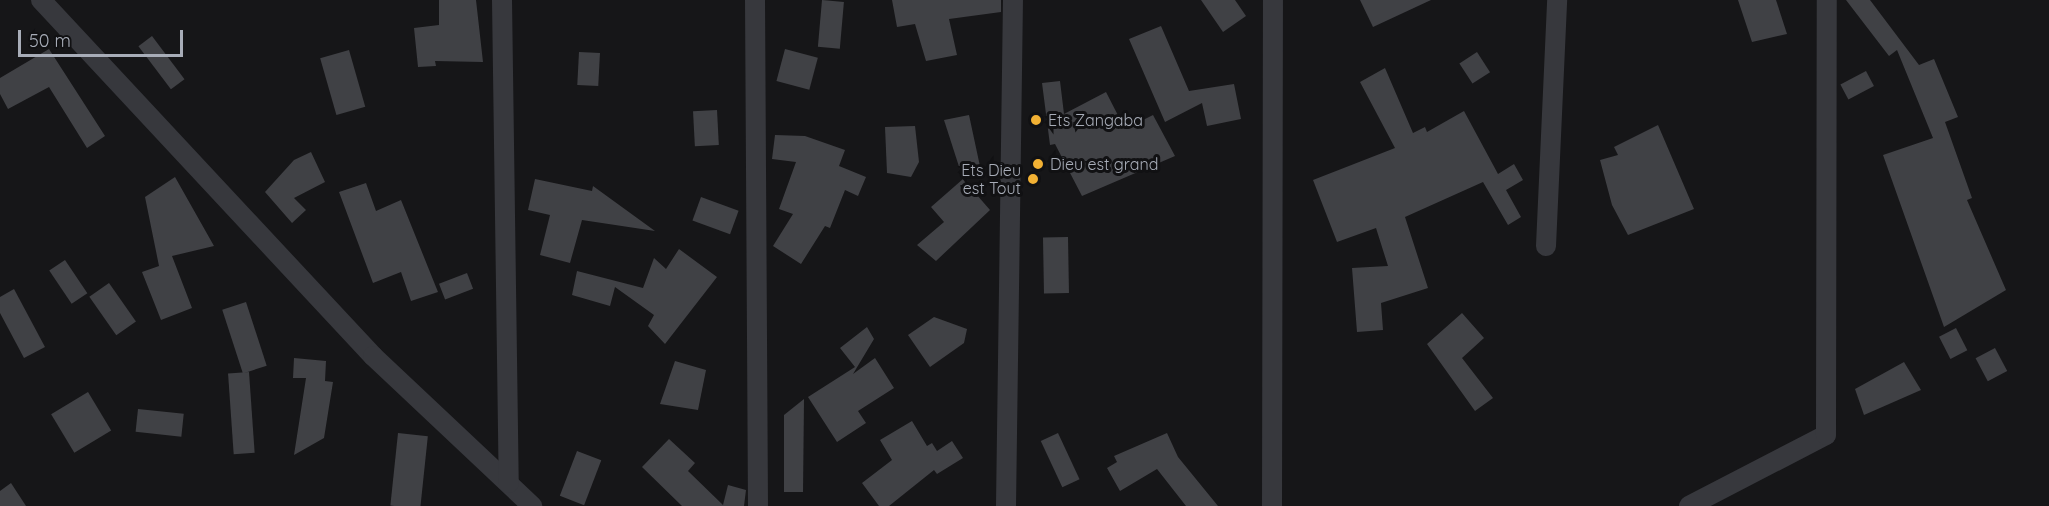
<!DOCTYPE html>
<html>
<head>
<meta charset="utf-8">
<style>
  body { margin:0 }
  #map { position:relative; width:2049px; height:506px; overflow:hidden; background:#161618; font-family:Quicksand,sans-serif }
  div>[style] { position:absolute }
  .building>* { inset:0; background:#404145; transform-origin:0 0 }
  .minor>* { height:20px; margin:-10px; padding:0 10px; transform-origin:10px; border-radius:10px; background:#37383d }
  .dots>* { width:16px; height:16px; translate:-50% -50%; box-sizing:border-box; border:3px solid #111113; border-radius:50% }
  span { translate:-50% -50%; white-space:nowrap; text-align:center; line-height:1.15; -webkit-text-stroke:6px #111113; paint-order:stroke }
  .poi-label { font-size:16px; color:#a8adb8 }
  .left { translate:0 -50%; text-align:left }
  .right { translate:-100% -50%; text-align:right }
  .scale { position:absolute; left:18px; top:30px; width:165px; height:27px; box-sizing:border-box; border:3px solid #a8adb8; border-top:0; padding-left:8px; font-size:18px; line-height:21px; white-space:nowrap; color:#a8adb8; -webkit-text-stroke:4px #111113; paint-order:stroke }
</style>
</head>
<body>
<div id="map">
  <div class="building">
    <i style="clip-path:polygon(439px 0,476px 0,483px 62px,435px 61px,436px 66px,418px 67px,414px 28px,439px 25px)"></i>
    <i style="left:822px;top:0;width:22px;height:47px;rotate:5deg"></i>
    <i style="clip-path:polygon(892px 0,1001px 0,1001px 12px,949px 19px,957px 55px,926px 61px,915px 24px,897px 27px)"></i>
    <i style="clip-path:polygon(1201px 0,1235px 0,1246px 16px,1223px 32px)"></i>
    <i style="clip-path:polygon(1360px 0,1431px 0,1373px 27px)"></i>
    <i style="clip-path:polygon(1738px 0,1776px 0,1787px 34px,1752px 42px)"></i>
    <i style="clip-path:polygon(1846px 0,1870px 0,1919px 65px,1934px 59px,1958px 117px,1945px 122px,1972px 198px,1967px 200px,2006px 290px,1944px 327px,1883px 155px,1933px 138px,1897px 50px,1889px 56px)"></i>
    <i style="clip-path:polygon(1161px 26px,1189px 91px,1234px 84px,1241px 119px,1207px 126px,1202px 103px,1165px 122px,1129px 39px)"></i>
    <i style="left:152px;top:36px;width:54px;height:17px;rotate:53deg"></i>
    <i style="clip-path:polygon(49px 49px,105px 136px,87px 148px,49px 87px,8px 109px,0 94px,0 78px)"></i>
    <i style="left:785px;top:49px;width:34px;height:33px;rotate:15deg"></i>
    <i style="left:349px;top:50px;width:59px;height:30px;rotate:74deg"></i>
    <i style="left:579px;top:52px;width:21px;height:33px;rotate:3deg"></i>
    <i style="left:1477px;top:52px;width:24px;height:21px;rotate:57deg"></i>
    <i style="clip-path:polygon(1385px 68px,1413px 133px,1425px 127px,1427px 132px,1464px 111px,1498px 174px,1514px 164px,1523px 180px,1506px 190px,1521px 217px,1508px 225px,1483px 182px,1405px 217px,1428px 288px,1381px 303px,1383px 330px,1357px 332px,1352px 268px,1388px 266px,1376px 228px,1337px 242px,1313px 180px,1395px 148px,1360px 82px)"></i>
    <i style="left:1866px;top:71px;width:17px;height:29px;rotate:62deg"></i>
    <i style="clip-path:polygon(1060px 81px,1064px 114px,1106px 92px,1125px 129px,1153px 115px,1175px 156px,1082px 196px,1055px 144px,1050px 145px,1042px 83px)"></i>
    <i style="left:717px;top:110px;width:35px;height:24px;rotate:87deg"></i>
    <i style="clip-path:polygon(969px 115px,981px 171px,963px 179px,944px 120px)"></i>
    <i style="clip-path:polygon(1658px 125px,1694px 209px,1628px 235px,1612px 205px,1600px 160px,1618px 155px,1614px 147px)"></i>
    <i style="clip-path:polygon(915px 126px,919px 162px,911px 177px,887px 173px,885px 127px)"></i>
    <i style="clip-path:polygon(775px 135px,805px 136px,845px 150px,839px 166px,866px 177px,858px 196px,845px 190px,830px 228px,825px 226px,801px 264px,773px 246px,793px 214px,779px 209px,796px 162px,772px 159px)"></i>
    <i style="clip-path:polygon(311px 152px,325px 182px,294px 198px,306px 210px,292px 223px,265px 192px,294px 160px)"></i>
    <i style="clip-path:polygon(175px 177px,214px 246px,172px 256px,192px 308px,161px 320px,142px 272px,159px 266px,145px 197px)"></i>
    <i style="clip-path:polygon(535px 179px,592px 191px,593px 186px,655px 231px,582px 220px,570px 263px,540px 255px,550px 215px,528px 210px)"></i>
    <i style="clip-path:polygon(963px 179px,990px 210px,936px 261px,917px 245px,944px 222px,931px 207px)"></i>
    <i style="clip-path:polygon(366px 183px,376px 211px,401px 200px,438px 292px,411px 301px,401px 272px,373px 283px,339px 192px)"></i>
    <i style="left:701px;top:197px;width:40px;height:25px;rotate:20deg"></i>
    <i style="left:1068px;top:237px;width:56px;height:25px;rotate:89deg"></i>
    <i style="clip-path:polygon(679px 249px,717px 277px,665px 344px,648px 326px,654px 315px,615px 287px,610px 306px,572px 295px,577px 271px,643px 288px,654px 258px,666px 269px)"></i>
    <i style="left:65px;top:260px;width:40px;height:19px;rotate:56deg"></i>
    <i style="left:467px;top:273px;width:17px;height:30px;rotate:69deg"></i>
    <i style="left:109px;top:283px;width:47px;height:24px;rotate:55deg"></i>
    <i style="clip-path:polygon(14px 289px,45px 347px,24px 358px,0 313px,0 297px)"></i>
    <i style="left:246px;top:302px;width:67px;height:25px;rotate:72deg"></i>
    <i style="clip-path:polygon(1462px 313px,1484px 338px,1462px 358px,1493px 398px,1475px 411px,1427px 344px)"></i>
    <i style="clip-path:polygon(934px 317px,967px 329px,964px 343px,930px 367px,908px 335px)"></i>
    <i style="clip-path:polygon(867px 327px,874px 339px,853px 374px,875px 358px,894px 388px,858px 411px,866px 423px,837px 442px,808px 397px,855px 367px,840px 348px)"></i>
    <i style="left:1956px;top:328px;width:25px;height:19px;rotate:63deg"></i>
    <i style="left:1995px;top:348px;width:26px;height:22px;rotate:62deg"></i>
    <i style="clip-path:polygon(294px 358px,326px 361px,325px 381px,333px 382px,324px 438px,294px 455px,306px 378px,293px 378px)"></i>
    <i style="clip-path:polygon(675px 361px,706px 370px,698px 410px,660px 404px)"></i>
    <i style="clip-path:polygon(1904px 362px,1921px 390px,1864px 415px,1855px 389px)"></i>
    <i style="left:249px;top:372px;width:81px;height:21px;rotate:86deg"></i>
    <i style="left:88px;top:392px;width:45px;height:43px;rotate:59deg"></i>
    <i style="clip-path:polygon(804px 399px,803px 492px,784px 492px,784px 415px)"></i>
    <i style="left:138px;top:409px;width:46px;height:23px;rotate:6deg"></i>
    <i style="clip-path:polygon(912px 421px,927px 446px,932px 443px,937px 451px,952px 441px,963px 458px,937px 474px,934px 470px,889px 506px,879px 506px,862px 483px,892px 460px,880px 440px)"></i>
    <i style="left:398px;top:433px;width:30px;height:73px;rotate:6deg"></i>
    <i style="left:1058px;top:433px;width:51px;height:19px;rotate:65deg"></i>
    <i style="clip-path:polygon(1167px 433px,1178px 457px,1218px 506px,1186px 506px,1157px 469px,1120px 491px,1107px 468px,1117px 462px,1114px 456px)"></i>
    <i style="clip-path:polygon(669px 439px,695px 463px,688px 471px,723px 505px,728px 485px,746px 490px,744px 506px,682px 506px,642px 467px)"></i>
    <i style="left:577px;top:451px;width:26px;height:48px;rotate:21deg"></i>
    <i style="clip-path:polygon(11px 483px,26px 506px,0 506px,0 491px)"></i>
  </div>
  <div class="minor">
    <i style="left:41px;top:0;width:487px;rotate:47deg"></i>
    <i style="left:373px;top:356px;width:219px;rotate:43.3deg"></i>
    <i style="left:502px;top:0;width:483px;rotate:89.2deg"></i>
    <i style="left:755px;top:0;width:506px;rotate:89.66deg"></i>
    <i style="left:1546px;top:246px;width:246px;rotate:-87.4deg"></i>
    <i style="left:1006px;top:506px;width:506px;rotate:-89.21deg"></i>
    <i style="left:1272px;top:506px;width:506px;rotate:-89.89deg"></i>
    <i style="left:1689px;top:506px;width:154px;rotate:-27.4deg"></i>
    <i style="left:1826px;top:435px;width:435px;rotate:-89.9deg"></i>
  </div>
  <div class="dots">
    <i style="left:1036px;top:120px;background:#f2b134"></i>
    <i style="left:1038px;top:164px;background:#f2b134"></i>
    <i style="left:1033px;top:179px;background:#f2b134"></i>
  </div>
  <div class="poi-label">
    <span class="left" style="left:1048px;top:120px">Ets Zangaba</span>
    <span class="left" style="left:1050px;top:164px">Dieu est grand</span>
    <span class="right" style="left:1021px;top:179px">Ets Dieu<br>est Tout</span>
  </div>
  <div class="scale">50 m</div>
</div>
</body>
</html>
